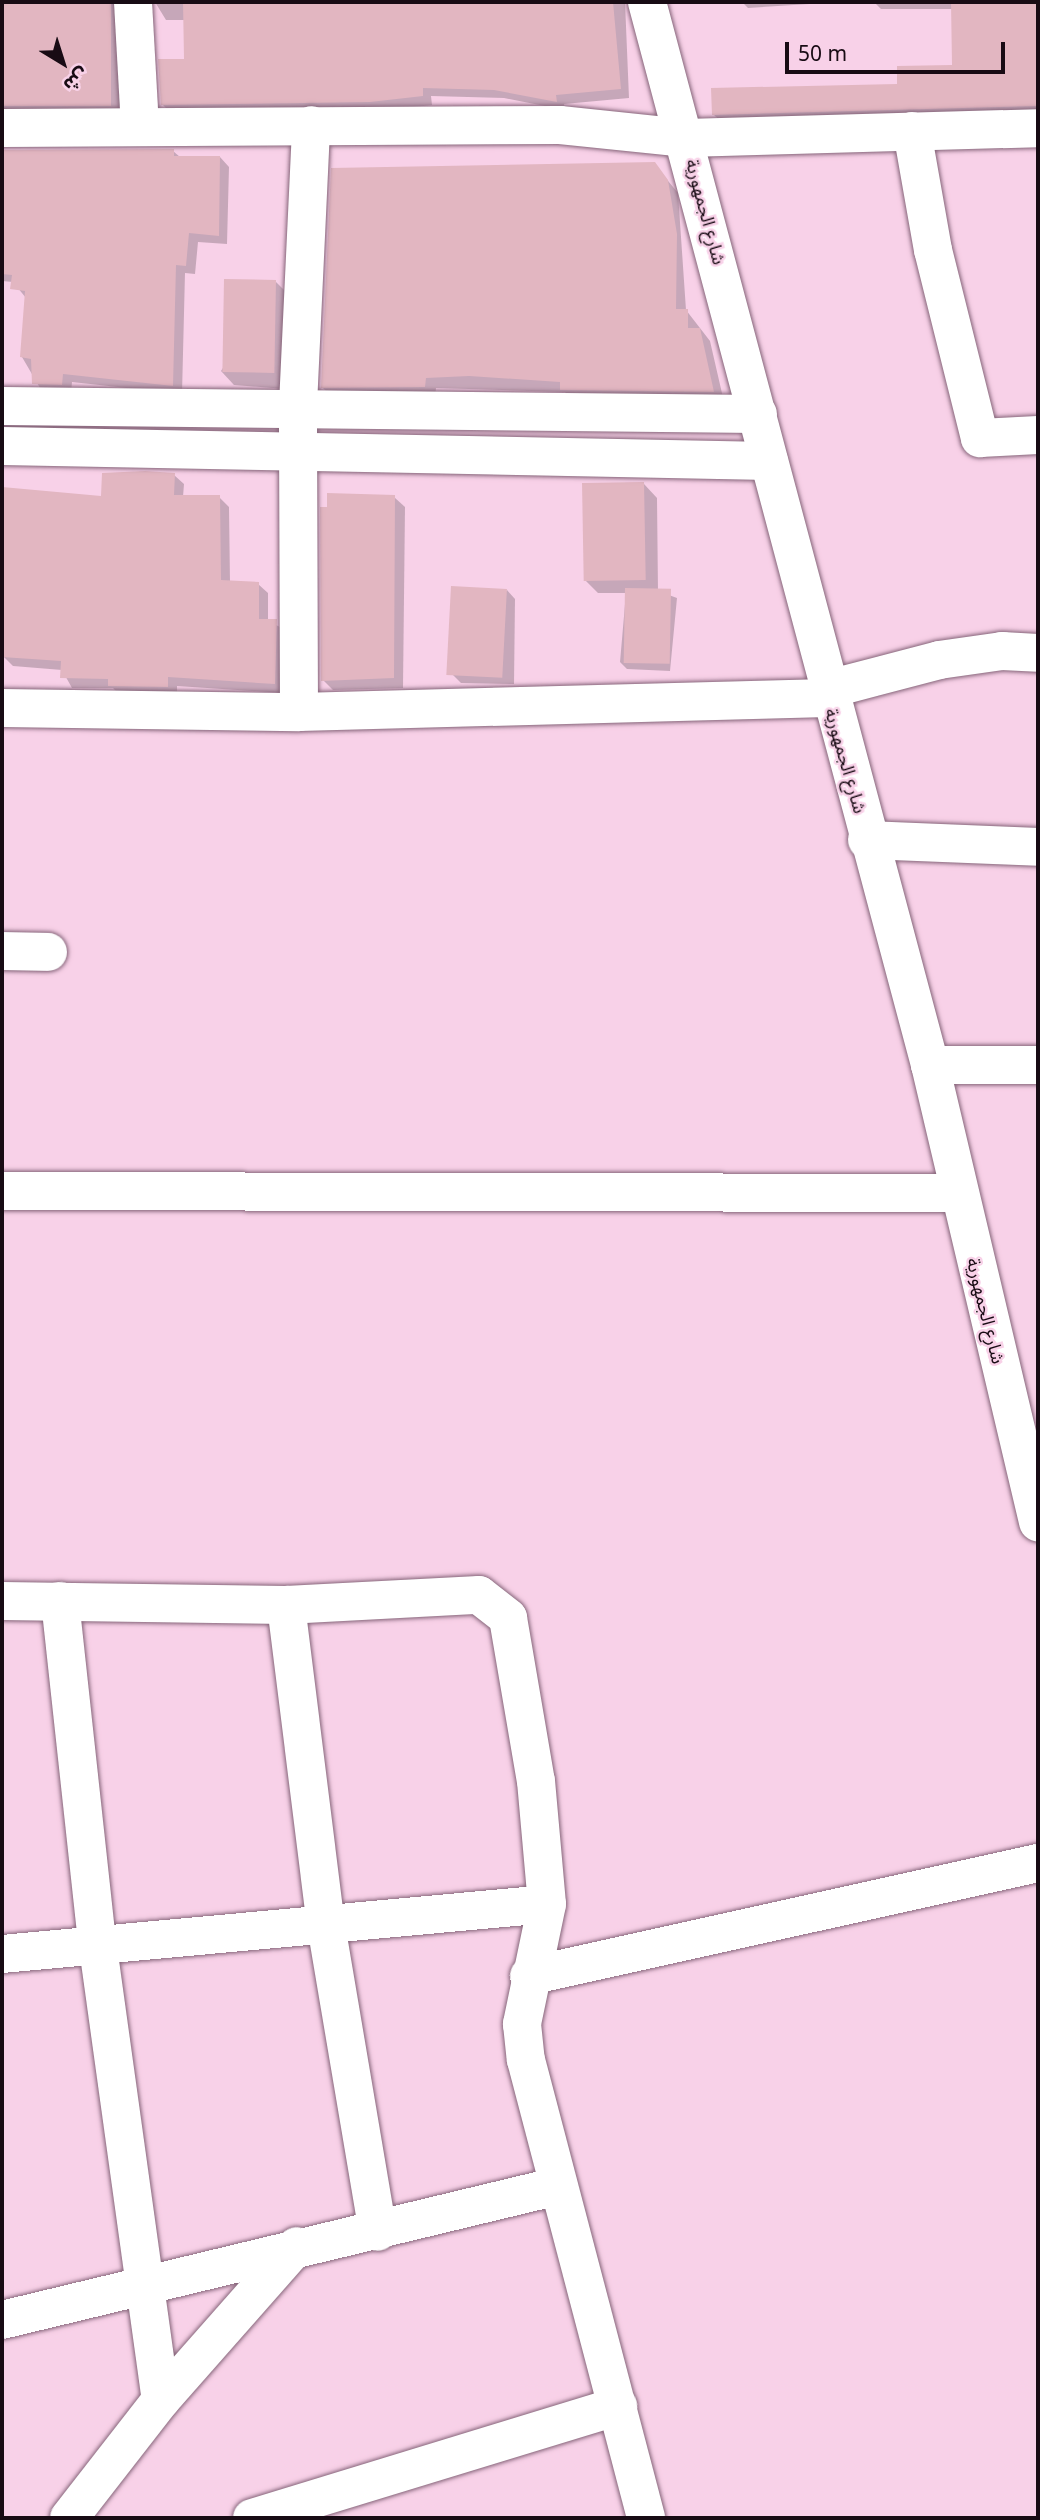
<!DOCTYPE html>
<html>
<head>
<meta charset="utf-8">
<style>
  body { margin:0 }
  #map { position:relative; width:1040px; height:2520px; overflow:hidden; background:#f8d1e8; font-family:Georgia,"Noto Sans Arabic",serif }
  div>[style] { position:absolute }
  .shadow>* { inset:0; background:#0003; transform-origin:0 0 }
  .building>* { inset:0; background:#e2b6c1; transform-origin:0 0 }
  .roads { filter:drop-shadow(0 0 2px #86657a) drop-shadow(0 0 2px #86657a) }
  .minor>* { height:38px; margin:-19px; padding:0 19px; transform-origin:19px; border-radius:19px; background:#fff }
  span { translate:-50% -50%; white-space:nowrap; text-align:center; line-height:1.15; -webkit-text-stroke:5px #f8d1e8; paint-order:stroke }
  .street-label { font-size:18px; color:#180b14 }
  .frame { position:absolute; inset:0; border:4px solid #180b14; pointer-events:none }
  .north { position:absolute; left:28px; top:28px; width:70px; height:70px; -webkit-text-stroke:5px #f8d1e8; paint-order:stroke; rotate:142deg; font-size:19px; font-weight:700; line-height:28px; text-align:center; color:#180b14 }
  .north::after { content:''; display:block; margin:auto; width:24px; height:32px; background:#180b14; clip-path:polygon(50% 0,100% 100%,50% 72%,0 100%) }
  .scale { position:absolute; left:785px; top:42px; width:220px; height:32px; box-sizing:border-box; border:4px solid #180b14; border-top:0; padding-left:9px; font-size:21px; line-height:24px; white-space:nowrap; color:#180b14; -webkit-text-stroke:5px #f8d1e8; paint-order:stroke }
</style>
</head>
<body>
<div id="map">
  <div class="shadow">
    <i style="left:2px;top:2px;width:123px;height:115px"></i>
    <i style="clip-path:polygon(155px 2px,625px 2px,629px 98px,564px 104px,565px 110px,504px 98px,431px 96px,432px 105px,380px 111px,172px 114px,162px 104px,185px 61px,185px 20px,166px 20px)"></i>
    <i style="clip-path:polygon(742px 2px,841px 2px,748px 8px)"></i>
    <i style="clip-path:polygon(874px 2px,1038px 2px,1038px 119px,726px 126px,714px 115px,899px 86px,954px 67px,953px 9px,881px 9px)"></i>
    <i style="clip-path:polygon(173px 151px,180px 157px,220px 157px,229px 167px,227px 244px,198px 242px,195px 274px,185px 273px,182px 394px,72px 382px,71px 393px,43px 393px,22px 357px,26px 298px,13px 282px,2px 281px,2px 152px)"></i>
    <i style="clip-path:polygon(654px 164px,678px 193px,686px 310px,710px 341px,724px 402px,573px 400px,565px 392px,436px 388px,435px 398px,333px 398px,322px 387px)"></i>
    <i style="clip-path:polygon(276px 282px,289px 295px,286px 389px,234px 385px,221px 371px)"></i>
    <i style="clip-path:polygon(174px 475px,184px 484px,183px 497px,219px 497px,229px 507px,230px 582px,258px 584px,268px 593px,268px 621px,286px 630px,284px 693px,177px 686px,177px 696px,120px 695px,113px 688px,72px 688px,62px 670px,13px 666px,3px 656px,2px 491px,103px 498px)"></i>
    <i style="clip-path:polygon(644px 484px,657px 498px,658px 591px,677px 598px,670px 671px,627px 669px,620px 662px,626px 593px,598px 593px,585px 580px)"></i>
    <i style="clip-path:polygon(394px 497px,405px 507px,403px 688px,333px 690px,323px 680px)"></i>
    <i style="clip-path:polygon(507px 590px,515px 599px,514px 684px,461px 683px,453px 675px)"></i>
  </div>
  <div class="building">
    <i style="left:2px;top:2px;width:109px;height:104px"></i>
    <i style="clip-path:polygon(183px 2px,613px 2px,621px 89px,556px 95px,557px 102px,494px 90px,423px 88px,423px 96px,370px 102px,161px 105px,158px 59px,184px 59px)"></i>
    <i style="clip-path:polygon(951px 2px,1038px 2px,1038px 106px,712px 115px,711px 88px,897px 84px,897px 66px,952px 65px)"></i>
    <i style="clip-path:polygon(174px 149px,174px 156px,220px 156px,219px 236px,189px 233px,186px 266px,176px 265px,173px 386px,63px 374px,62px 385px,32px 384px,31px 359px,20px 357px,25px 291px,10px 289px,12px 275px,2px 274px,2px 150px)"></i>
    <i style="clip-path:polygon(655px 162px,668px 180px,677px 234px,676px 309px,688px 309px,688px 328px,700px 328px,714px 392px,560px 390px,560px 382px,469px 376px,426px 378px,425px 387px,321px 388px,331px 168px)"></i>
    <i style="left:224px;top:279px;width:52px;height:93px;rotate:1deg"></i>
    <i style="clip-path:polygon(145px 471px,175px 473px,174px 495px,220px 495px,221px 580px,259px 582px,259px 619px,277px 619px,275px 684px,168px 677px,168px 687px,108px 686px,108px 679px,60px 678px,61px 661px,2px 657px,2px 487px,101px 496px,102px 473px)"></i>
    <i style="left:644px;top:482px;width:98px;height:62px;rotate:89deg"></i>
    <i style="clip-path:polygon(327px 493px,395px 495px,394px 678px,321px 681px,320px 507px,327px 507px)"></i>
    <i style="left:451px;top:586px;width:56px;height:89px;rotate:3deg"></i>
    <i style="left:625px;top:588px;width:46px;height:75px;rotate:1deg"></i>
  </div>
  <div class="roads">
    <div class="minor">
      <i style="left:133px;top:2px;width:124px;rotate:86.8deg"></i>
      <i style="left:647px;top:2px;width:1100px;rotate:75.09deg"></i>
      <i style="left:930px;top:1065px;width:470px;rotate:76.7deg"></i>
      <i style="left:2px;top:128px;width:558px;rotate:-0.31deg"></i>
      <i style="left:560px;top:125px;width:127px;rotate:5.9deg"></i>
      <i style="left:686px;top:138px;width:352px;rotate:-1.6deg"></i>
      <i style="left:912px;top:131px;width:121px;rotate:80deg"></i>
      <i style="left:933px;top:250px;width:194px;rotate:76deg"></i>
      <i style="left:980px;top:438px;width:58px;rotate:-3deg"></i>
      <i style="left:2px;top:406px;width:756px;rotate:0.61deg"></i>
      <i style="left:2px;top:446px;width:767px;rotate:1.12deg"></i>
      <i style="left:825px;top:690px;width:118px;rotate:-14.7deg"></i>
      <i style="left:939px;top:660px;width:64px;rotate:-8.1deg"></i>
      <i style="left:1002px;top:651px;width:36px;rotate:3deg"></i>
      <i style="left:2px;top:708px;width:297px;rotate:0.8deg"></i>
      <i style="left:299px;top:712px;width:529px;rotate:-1.52deg"></i>
      <i style="left:299px;top:712px;width:307px;rotate:-90.2deg"></i>
      <i style="left:298px;top:405px;width:280px;rotate:-87.3deg"></i>
      <i style="left:867px;top:840px;width:171px;rotate:2.3deg"></i>
      <i style="left:2px;top:951px;width:46px;rotate:1.2deg"></i>
      <i style="left:930px;top:1065px;width:108px"></i>
      <i style="left:2px;top:1191px;width:954px;rotate:0.12deg"></i>
      <i style="left:2px;top:1601px;width:284px;rotate:0.8deg"></i>
      <i style="left:286px;top:1605px;width:193px;rotate:-3deg"></i>
      <i style="left:479px;top:1595px;width:37px;rotate:38deg"></i>
      <i style="left:508px;top:1618px;width:165px;rotate:80.3deg"></i>
      <i style="left:536px;top:1781px;width:123px;rotate:84.9deg"></i>
      <i style="left:547px;top:1904px;width:123px;rotate:101.8deg"></i>
      <i style="left:522px;top:2024px;width:36px;rotate:84deg"></i>
      <i style="left:526px;top:2060px;width:473px;rotate:75.3deg"></i>
      <i style="left:60px;top:1601px;width:341px;rotate:83.8deg"></i>
      <i style="left:97px;top:1940px;width:464px;rotate:82.1deg"></i>
      <i style="left:286px;top:1605px;width:322px;rotate:82.9deg"></i>
      <i style="left:326px;top:1925px;width:311px;rotate:80.4deg"></i>
      <i style="left:2px;top:1954px;width:547px;rotate:-5.24deg"></i>
      <i style="left:529px;top:1976px;width:521px;rotate:-12.52deg"></i>
      <i style="left:2px;top:2320px;width:572px;rotate:-13.55deg"></i>
      <i style="left:69px;top:2518px;width:150px;rotate:-52.1deg"></i>
      <i style="left:161px;top:2400px;width:205px;rotate:-48.6deg"></i>
      <i style="left:252px;top:2518px;width:383px;rotate:-17deg"></i>
    </div>
  </div>
  <div class="street-label">
    <span style="left:705px;top:212px;rotate:75deg">شارع الجمهورية</span>
    <span style="left:845px;top:761px;rotate:74deg">شارع الجمهورية</span>
    <span style="left:985px;top:1311px;rotate:76deg">شارع الجمهورية</span>
  </div>
  <div class="frame"></div>
  <div class="north">ش</div>
  <div class="scale">50 m</div>
</div>
</body>
</html>
